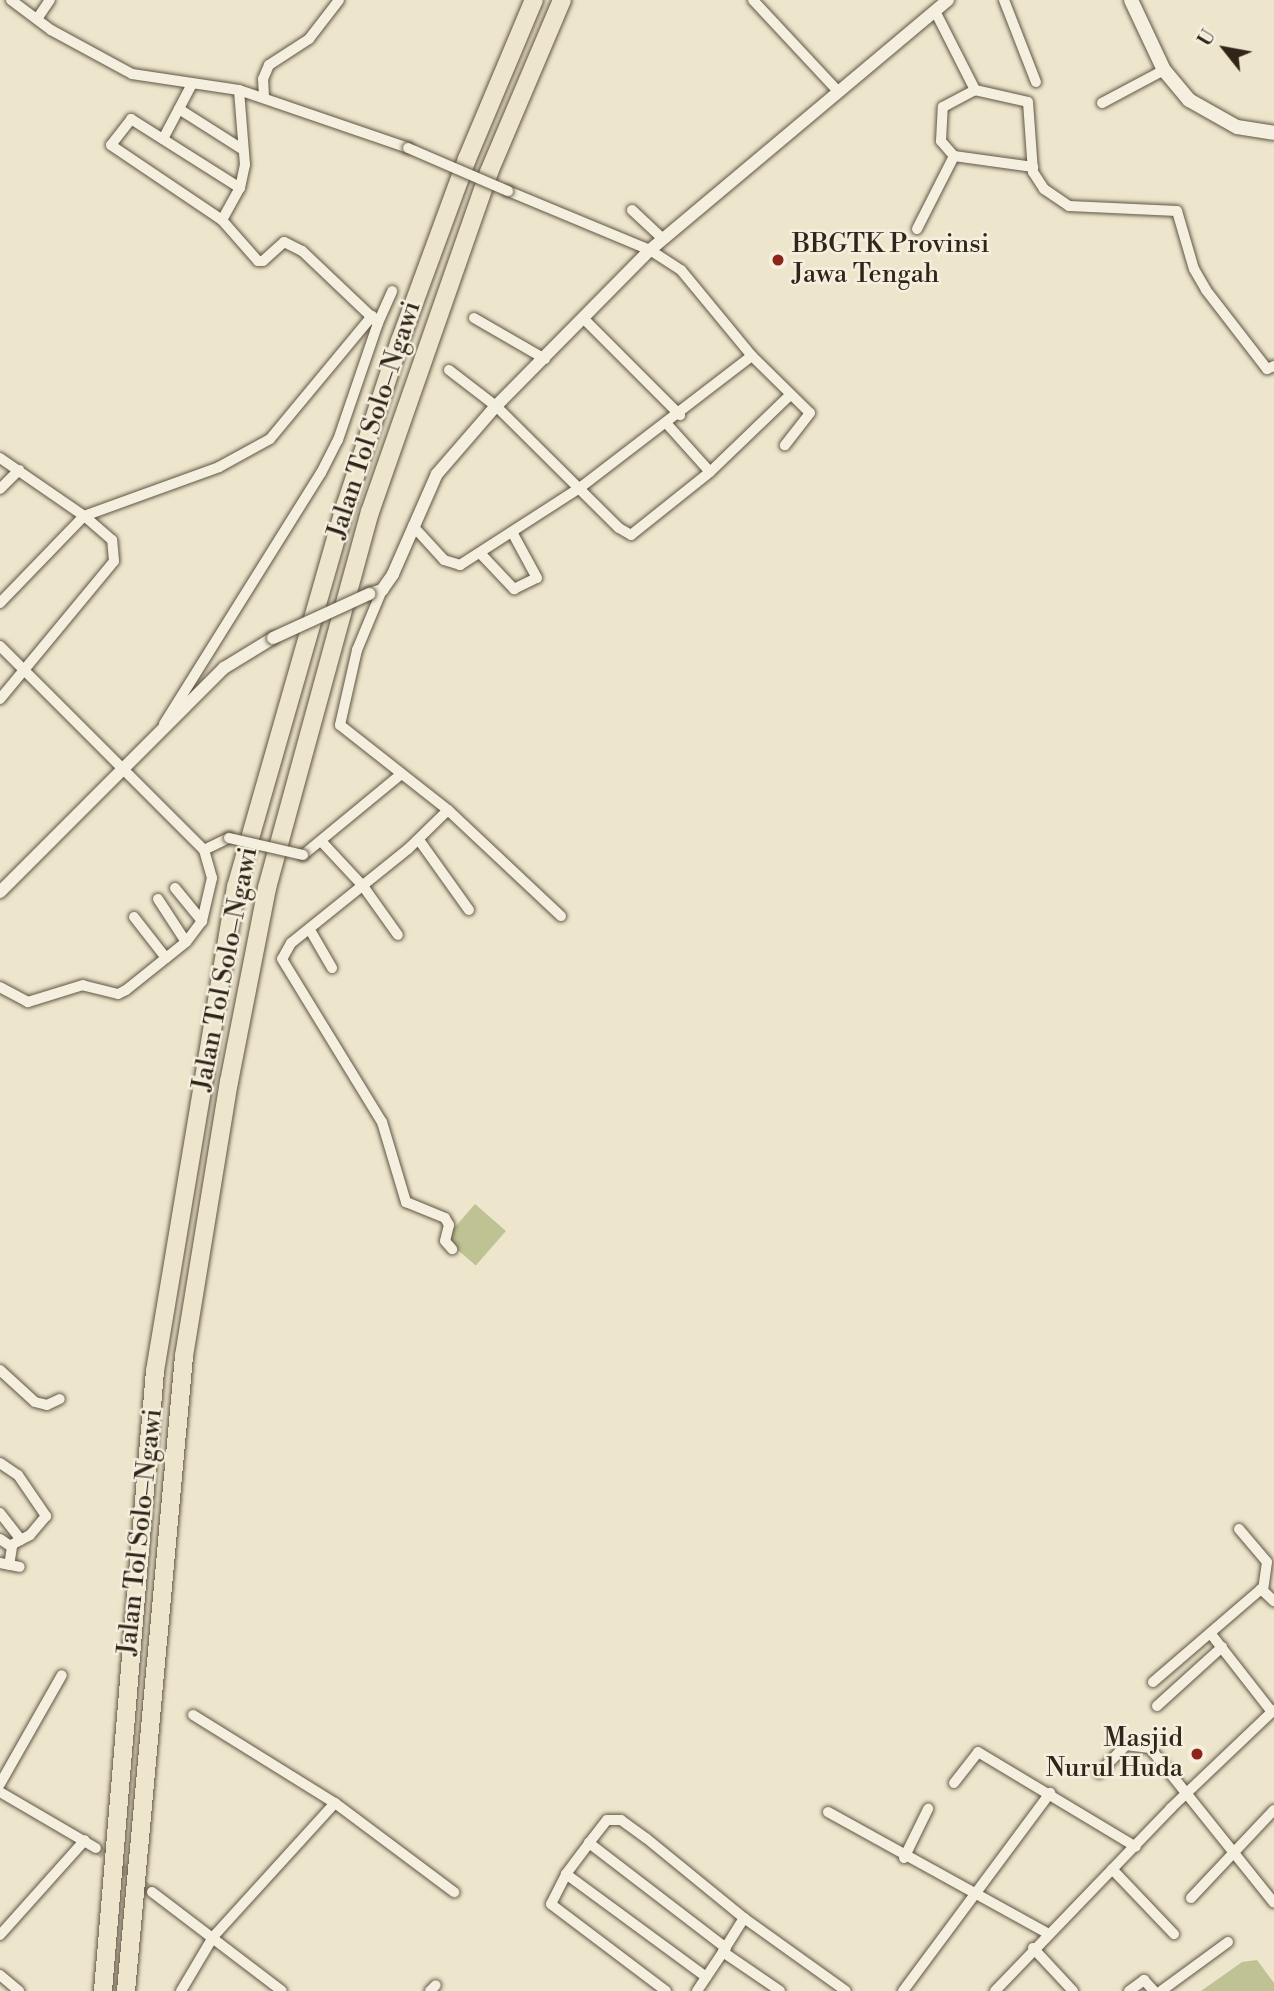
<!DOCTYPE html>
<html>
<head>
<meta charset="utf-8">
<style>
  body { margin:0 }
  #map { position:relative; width:1274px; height:1991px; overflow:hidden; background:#eee6cc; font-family:"Libre Bodoni",serif }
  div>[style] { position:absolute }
  .green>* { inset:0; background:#bfc394; transform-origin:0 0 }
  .minor-tunnel>* { height:10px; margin-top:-5px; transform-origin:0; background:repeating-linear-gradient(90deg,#c8bfa8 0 10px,transparent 0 15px) }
  .roads { filter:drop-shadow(0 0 2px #605545) drop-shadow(0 0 2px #605545) }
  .minor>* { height:10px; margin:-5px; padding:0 5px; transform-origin:5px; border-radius:5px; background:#f4efde }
  .tertiary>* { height:12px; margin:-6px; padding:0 6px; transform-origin:6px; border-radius:6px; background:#f4efde }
  .secondary>* { height:14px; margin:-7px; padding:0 7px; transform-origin:7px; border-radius:7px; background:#f4efde }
  .motorway>* { height:18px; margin:-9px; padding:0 9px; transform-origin:9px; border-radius:9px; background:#eee6cc }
  .bridges { filter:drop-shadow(0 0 2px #605545) drop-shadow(0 0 2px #605545) }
  .minor-bridge>* { height:10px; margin:-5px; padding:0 5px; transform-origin:5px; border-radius:5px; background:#f4efde }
  .tertiary-bridge>* { height:12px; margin:-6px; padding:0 6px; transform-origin:6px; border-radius:6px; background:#f4efde }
  .dots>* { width:19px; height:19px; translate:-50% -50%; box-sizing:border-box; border:4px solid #f4efde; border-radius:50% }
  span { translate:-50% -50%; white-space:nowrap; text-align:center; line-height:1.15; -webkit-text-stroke:5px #f4efde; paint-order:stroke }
  .poi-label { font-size:26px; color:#302518 }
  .left { translate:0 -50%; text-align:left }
  .right { translate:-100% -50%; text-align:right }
  .street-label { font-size:26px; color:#302518 }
  .north { position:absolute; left:1190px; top:14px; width:70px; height:70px; -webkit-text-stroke:5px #f4efde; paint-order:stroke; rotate:301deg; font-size:19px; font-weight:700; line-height:28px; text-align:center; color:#302518 }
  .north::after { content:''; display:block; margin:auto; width:24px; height:32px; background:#302518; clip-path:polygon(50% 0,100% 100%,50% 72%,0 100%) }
</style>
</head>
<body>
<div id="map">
  <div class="green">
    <i style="left:475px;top:1204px;width:41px;height:46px;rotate:41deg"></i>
    <i style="clip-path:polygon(1257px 1960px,1274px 1983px,1274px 1991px,1201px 1991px,1242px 1962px)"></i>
  </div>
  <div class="minor-tunnel">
    <i style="left:96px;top:1848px;width:71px;rotate:38.2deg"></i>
  </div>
  <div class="roads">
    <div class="minor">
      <i style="left:11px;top:0;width:50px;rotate:36.9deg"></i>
      <i style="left:51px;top:30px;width:92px;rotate:28.5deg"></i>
      <i style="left:132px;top:74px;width:108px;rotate:8.5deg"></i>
      <i style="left:239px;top:90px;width:179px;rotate:18.9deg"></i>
      <i style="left:753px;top:0;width:125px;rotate:47deg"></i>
      <i style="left:1004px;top:0;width:88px;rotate:68.7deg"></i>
      <i style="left:935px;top:11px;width:89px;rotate:63.1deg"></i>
      <i style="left:975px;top:90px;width:54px;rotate:12.8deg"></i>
      <i style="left:1028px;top:102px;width:70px;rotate:85.9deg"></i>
      <i style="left:1033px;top:172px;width:20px;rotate:57deg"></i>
      <i style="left:1044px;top:189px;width:30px;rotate:34deg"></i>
      <i style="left:1069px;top:206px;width:108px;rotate:2.7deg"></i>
      <i style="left:1177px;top:211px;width:60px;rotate:73.7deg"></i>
      <i style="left:1194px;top:269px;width:24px;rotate:60deg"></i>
      <i style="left:1206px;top:290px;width:100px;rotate:52.3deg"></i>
      <i style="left:1267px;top:369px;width:8px;rotate:-23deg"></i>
      <i style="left:37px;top:19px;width:23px;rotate:-56deg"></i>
      <i style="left:264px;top:97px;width:18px;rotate:-93deg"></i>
      <i style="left:263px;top:79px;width:15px;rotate:-67deg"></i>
      <i style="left:269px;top:65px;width:48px;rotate:-33deg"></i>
      <i style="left:309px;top:39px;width:49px;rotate:-52.4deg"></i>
      <i style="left:1102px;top:103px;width:70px;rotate:-28deg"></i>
      <i style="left:179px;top:109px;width:75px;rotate:32.4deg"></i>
      <i style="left:163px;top:139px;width:62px;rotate:-62.2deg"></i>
      <i style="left:954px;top:156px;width:80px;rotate:7.9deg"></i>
      <i style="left:508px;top:191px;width:154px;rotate:22.6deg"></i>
      <i style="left:650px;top:250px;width:37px;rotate:33deg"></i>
      <i style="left:681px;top:270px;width:112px;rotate:50.5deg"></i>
      <i style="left:752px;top:356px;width:81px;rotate:44.5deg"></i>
      <i style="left:810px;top:413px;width:41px;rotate:128deg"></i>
      <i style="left:632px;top:210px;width:42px;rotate:43.1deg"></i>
      <i style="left:222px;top:220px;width:37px;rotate:-61deg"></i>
      <i style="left:240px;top:188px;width:24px;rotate:-78deg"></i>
      <i style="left:245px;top:165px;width:75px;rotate:-94.6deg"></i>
      <i style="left:917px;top:229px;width:82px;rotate:-63.1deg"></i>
      <i style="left:954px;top:156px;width:20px;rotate:-131deg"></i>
      <i style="left:941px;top:141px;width:34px;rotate:-87deg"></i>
      <i style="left:943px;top:107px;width:36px;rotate:-28deg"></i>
      <i style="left:474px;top:318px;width:82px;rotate:30deg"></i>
      <i style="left:584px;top:319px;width:136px;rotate:45deg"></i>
      <i style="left:378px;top:323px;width:35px;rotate:-66deg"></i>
      <i style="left:449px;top:370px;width:59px;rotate:37.5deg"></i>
      <i style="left:496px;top:406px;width:173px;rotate:44.8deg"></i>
      <i style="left:619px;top:528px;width:14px;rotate:30deg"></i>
      <i style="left:631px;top:535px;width:101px;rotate:-38.6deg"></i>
      <i style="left:710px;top:472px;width:111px;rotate:-43.9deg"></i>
      <i style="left:667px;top:424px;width:64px;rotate:48.1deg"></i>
      <i style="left:0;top:458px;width:102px;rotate:34.6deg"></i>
      <i style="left:84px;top:516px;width:121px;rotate:134deg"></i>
      <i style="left:0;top:489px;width:27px;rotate:-45deg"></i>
      <i style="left:84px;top:516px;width:144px;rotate:-19.9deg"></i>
      <i style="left:219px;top:467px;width:58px;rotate:-28.8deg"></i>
      <i style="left:270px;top:439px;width:160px;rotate:-50.3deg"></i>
      <i style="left:413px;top:526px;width:46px;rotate:47.6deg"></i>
      <i style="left:444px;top:560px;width:17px;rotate:17deg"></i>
      <i style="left:460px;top:565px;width:144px;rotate:-32.8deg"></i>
      <i style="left:581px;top:487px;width:215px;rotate:-37.5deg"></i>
      <i style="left:480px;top:553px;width:50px;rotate:46.6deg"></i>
      <i style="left:514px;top:589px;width:25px;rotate:-26deg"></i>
      <i style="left:537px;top:578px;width:52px;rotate:-118.5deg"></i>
      <i style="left:382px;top:590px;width:65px;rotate:112.6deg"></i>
      <i style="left:357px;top:650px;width:77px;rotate:102.8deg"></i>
      <i style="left:340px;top:725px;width:137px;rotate:38.2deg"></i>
      <i style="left:448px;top:810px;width:155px;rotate:43.2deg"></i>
      <i style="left:0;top:646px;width:288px;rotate:45deg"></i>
      <i style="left:204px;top:850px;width:29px;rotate:74deg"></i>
      <i style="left:212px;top:878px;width:44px;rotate:103.1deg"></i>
      <i style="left:202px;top:921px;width:26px;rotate:127deg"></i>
      <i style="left:186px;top:942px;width:77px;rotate:141.3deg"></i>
      <i style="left:126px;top:990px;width:9px;rotate:153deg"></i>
      <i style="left:118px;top:994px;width:36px;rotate:-166deg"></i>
      <i style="left:83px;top:985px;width:58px;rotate:162.8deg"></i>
      <i style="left:28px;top:1002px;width:32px;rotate:-152deg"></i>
      <i style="left:0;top:699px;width:179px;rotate:-50.4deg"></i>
      <i style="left:114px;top:561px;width:21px;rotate:-95deg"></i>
      <i style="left:112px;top:540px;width:37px;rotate:-139deg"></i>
      <i style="left:164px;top:724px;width:296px;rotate:-58deg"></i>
      <i style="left:321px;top:473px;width:37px;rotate:-63deg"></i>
      <i style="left:338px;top:440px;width:124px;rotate:-71.1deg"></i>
      <i style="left:378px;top:323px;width:105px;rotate:-136.5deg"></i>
      <i style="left:302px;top:251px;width:20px;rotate:-153deg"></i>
      <i style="left:284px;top:242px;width:28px;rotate:138deg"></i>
      <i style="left:263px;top:261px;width:5px;rotate:180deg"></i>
      <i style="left:258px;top:261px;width:55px;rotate:-131.3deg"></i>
      <i style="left:222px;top:220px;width:134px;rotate:-146deg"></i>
      <i style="left:111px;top:145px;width:33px;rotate:-52deg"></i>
      <i style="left:131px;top:119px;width:129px;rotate:32.3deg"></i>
      <i style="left:448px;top:810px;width:56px;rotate:135.7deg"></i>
      <i style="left:408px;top:849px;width:150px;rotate:141.2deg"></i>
      <i style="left:291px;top:943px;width:18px;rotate:119deg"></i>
      <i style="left:282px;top:959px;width:191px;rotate:58.5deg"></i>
      <i style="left:382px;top:1122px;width:84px;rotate:73.3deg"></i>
      <i style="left:406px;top:1202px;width:42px;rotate:22.3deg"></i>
      <i style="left:445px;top:1218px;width:8px;rotate:60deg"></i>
      <i style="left:449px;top:1225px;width:16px;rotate:104deg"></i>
      <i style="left:445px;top:1241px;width:11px;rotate:49deg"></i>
      <i style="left:419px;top:840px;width:86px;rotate:54.5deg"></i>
      <i style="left:321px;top:841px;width:62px;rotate:47deg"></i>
      <i style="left:363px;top:886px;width:60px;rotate:54.5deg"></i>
      <i style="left:204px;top:850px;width:28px;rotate:-26deg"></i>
      <i style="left:303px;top:855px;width:126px;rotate:-39.5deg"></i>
      <i style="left:175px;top:888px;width:43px;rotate:50.7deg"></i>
      <i style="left:158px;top:899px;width:51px;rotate:56.9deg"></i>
      <i style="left:134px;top:917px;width:52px;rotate:52deg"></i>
      <i style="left:310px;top:930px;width:44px;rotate:59.9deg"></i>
      <i style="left:0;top:1370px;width:47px;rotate:42.4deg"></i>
      <i style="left:35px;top:1402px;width:12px;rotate:14deg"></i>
      <i style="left:47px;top:1405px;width:14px;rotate:-25deg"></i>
      <i style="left:0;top:1463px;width:22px;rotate:34deg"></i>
      <i style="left:18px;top:1475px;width:50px;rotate:55.7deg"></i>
      <i style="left:46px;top:1516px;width:25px;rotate:130deg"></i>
      <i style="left:30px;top:1535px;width:21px;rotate:152deg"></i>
      <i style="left:0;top:1513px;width:34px;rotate:52deg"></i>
      <i style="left:1239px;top:1529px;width:43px;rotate:49.7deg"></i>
      <i style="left:1267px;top:1562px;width:27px;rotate:98deg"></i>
      <i style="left:0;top:1539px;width:14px;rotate:34deg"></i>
      <i style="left:12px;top:1547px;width:18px;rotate:99deg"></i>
      <i style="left:0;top:1563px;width:20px;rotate:11deg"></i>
      <i style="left:1211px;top:1634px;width:99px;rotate:52deg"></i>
      <i style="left:1153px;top:1682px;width:143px;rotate:-40.7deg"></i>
      <i style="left:1261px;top:1589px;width:18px;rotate:43deg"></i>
      <i style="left:1157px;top:1706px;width:88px;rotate:-42.2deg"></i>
      <i style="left:193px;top:1715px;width:167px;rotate:31.8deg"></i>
      <i style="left:335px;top:1803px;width:149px;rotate:36.8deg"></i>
      <i style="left:1099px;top:1773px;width:39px;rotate:-46deg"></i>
      <i style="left:1126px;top:1745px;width:24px;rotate:7deg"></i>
      <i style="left:1150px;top:1748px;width:198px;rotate:51.3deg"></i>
      <i style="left:954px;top:1783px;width:39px;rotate:-52deg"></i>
      <i style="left:978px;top:1752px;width:184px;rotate:31deg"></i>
      <i style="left:0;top:1784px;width:125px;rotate:-60.4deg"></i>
      <i style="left:0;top:1792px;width:111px;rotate:30.3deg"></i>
      <i style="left:828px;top:1812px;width:252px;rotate:28.9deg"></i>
      <i style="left:904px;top:1858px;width:55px;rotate:-63.9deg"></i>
      <i style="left:1112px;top:1869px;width:90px;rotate:46.4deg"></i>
      <i style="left:566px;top:1874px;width:39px;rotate:-53deg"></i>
      <i style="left:152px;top:1892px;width:163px;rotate:37.3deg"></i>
      <i style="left:1191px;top:1898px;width:121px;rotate:-46.7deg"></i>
      <i style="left:744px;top:1918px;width:40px;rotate:122deg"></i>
      <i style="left:723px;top:1952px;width:69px;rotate:34.4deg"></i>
      <i style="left:0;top:1935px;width:127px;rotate:-48.2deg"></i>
      <i style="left:726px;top:1948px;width:173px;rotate:-142.5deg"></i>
      <i style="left:589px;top:1843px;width:29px;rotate:-52deg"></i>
      <i style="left:607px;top:1820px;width:14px"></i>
      <i style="left:621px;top:1820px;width:31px;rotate:36deg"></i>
      <i style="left:646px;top:1838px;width:127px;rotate:39.2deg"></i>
      <i style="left:744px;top:1918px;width:125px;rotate:35.6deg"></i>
      <i style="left:1033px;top:1948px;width:59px;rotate:47.1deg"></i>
      <i style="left:0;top:1975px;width:25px;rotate:40deg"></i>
      <i style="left:181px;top:1991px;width:63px;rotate:-59.3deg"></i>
      <i style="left:213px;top:1937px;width:181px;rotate:-47.7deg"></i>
      <i style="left:430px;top:1991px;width:8px;rotate:-45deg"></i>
      <i style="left:666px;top:1991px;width:144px;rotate:-142.9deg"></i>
      <i style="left:551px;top:1904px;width:34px;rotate:-63deg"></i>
      <i style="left:566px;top:1874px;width:174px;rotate:36.3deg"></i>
      <i style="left:697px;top:1991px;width:47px;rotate:-56.3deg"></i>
      <i style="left:903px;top:1991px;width:247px;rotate:-53.4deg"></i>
      <i style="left:995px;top:1991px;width:254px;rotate:-46.1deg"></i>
      <i style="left:1171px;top:1808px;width:142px;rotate:-43.6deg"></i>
      <i style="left:1129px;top:1991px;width:19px;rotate:-36deg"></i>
      <i style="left:1144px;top:1980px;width:15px;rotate:48deg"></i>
      <i style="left:1161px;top:1991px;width:83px;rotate:-36.2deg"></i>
    </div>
    <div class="tertiary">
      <i style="left:369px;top:594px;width:14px;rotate:-17deg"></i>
      <i style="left:382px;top:590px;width:19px;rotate:-55deg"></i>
      <i style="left:393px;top:574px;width:109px;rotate:-66.3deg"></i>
      <i style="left:437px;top:474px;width:90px;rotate:-49.1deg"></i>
      <i style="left:496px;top:406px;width:219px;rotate:-45.4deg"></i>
      <i style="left:650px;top:250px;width:389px;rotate:-40deg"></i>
      <i style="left:0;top:892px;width:317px;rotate:-45deg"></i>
      <i style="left:224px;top:668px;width:57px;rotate:-31.5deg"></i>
    </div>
    <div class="secondary">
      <i style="left:1131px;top:0;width:77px;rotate:64.8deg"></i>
      <i style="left:1164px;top:70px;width:39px;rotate:50deg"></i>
      <i style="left:1189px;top:100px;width:55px;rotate:29.4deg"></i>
      <i style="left:1237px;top:127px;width:37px;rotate:9deg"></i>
    </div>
    <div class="motorway">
      <i style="left:103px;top:1991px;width:622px;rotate:-85.21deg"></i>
      <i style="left:155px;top:1371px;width:491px;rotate:-80.5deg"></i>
      <i style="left:236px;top:887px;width:398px;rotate:-74deg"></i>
      <i style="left:346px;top:504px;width:172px;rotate:-71.7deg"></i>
      <i style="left:400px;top:341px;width:194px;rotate:-69.8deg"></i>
      <i style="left:467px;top:159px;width:173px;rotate:-67.2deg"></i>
      <i style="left:126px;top:1991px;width:638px;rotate:-84.78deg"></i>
      <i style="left:184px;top:1356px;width:278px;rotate:-80.7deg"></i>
      <i style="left:229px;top:1082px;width:198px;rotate:-78.9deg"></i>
      <i style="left:267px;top:888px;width:390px;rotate:-74.7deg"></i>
      <i style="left:370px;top:512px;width:360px;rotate:-70.7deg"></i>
      <i style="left:489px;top:172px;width:187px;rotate:-67deg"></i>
    </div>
  </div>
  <div class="bridges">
    <div class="minor-bridge">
      <i style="left:408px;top:148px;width:109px;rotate:23.3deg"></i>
      <i style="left:229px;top:838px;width:76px;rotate:12.9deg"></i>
    </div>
    <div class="tertiary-bridge">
      <i style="left:273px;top:638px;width:106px;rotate:-24.6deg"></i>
    </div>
  </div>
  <div class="dots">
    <i style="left:778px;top:260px;background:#8f2418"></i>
    <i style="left:1197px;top:1754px;background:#8f2418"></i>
  </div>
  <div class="poi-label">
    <span class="left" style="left:792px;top:260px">BBGTK Provinsi<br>Jawa Tengah</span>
    <span class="right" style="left:1183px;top:1754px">Masjid<br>Nurul Huda</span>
  </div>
  <div class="street-label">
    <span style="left:375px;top:420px;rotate:-72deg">Jalan Tol Solo–Ngawi</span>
    <span style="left:226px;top:969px;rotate:-79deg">Jalan Tol Solo–Ngawi</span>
    <span style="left:141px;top:1532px;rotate:-84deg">Jalan Tol Solo–Ngawi</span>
  </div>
  <div class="north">U</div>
</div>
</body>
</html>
